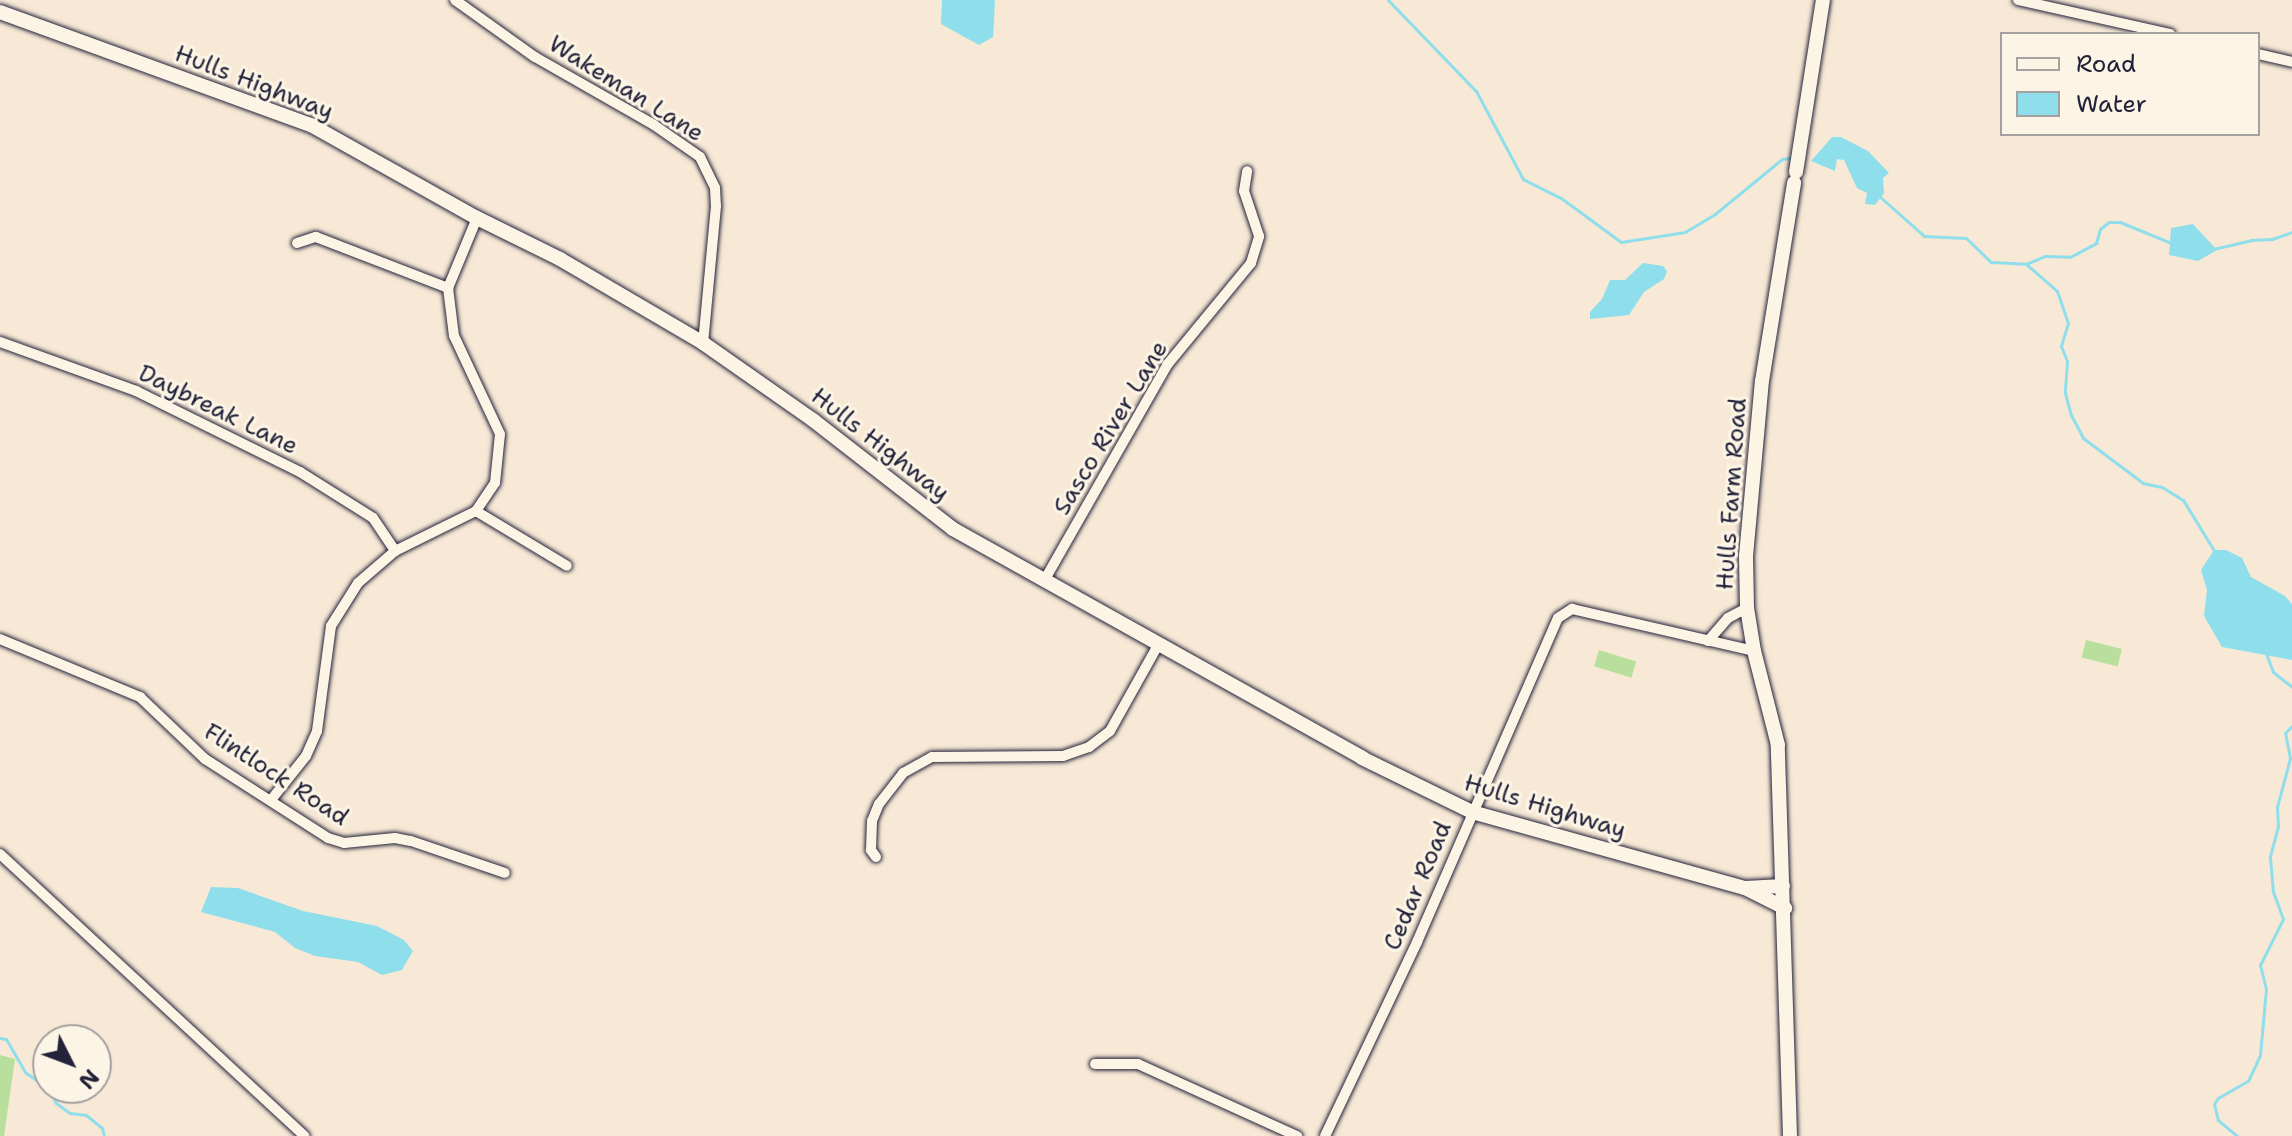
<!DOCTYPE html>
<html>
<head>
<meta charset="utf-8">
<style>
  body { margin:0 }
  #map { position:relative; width:2292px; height:1136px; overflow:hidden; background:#f8e9d6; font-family:"Shantell Sans",sans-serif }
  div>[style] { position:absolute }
  .green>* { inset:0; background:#b8e09c; transform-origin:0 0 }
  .water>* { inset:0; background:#8fdeec }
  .stream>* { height:3px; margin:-1.5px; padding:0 1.5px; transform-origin:1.5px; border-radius:1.5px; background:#8fdeec }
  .roads { filter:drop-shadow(0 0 2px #22223b) drop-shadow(0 0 2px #22223b) }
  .minor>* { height:10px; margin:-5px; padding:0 5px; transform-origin:5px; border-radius:5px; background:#fcf5e5 }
  .tertiary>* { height:14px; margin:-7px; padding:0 7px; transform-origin:7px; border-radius:7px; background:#fcf5e5 }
  .secondary>* { height:14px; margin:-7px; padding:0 7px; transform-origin:7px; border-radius:7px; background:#fcf5e5 }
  span { translate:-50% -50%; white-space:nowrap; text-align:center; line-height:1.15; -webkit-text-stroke:6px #fcf5e5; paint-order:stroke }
  .street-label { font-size:24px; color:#22223b }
  .legend { position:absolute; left:2000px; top:32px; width:260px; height:104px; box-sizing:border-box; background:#fcf5e5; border:2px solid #a5a1a1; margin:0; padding:10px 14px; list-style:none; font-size:24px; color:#22223b }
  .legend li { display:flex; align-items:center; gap:16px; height:40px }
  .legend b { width:40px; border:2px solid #a5a1a1 }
  .north { position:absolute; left:32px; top:1024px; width:80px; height:80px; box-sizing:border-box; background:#fcf5e5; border:2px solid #a5a1a1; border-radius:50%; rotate:132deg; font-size:22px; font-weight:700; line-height:32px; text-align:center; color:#22223b }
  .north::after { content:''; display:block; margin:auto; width:28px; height:36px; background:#22223b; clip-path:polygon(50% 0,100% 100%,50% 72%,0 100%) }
</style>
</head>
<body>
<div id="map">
  <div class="green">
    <i style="left:2086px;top:640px;width:37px;height:18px;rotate:14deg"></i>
    <i style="left:1599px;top:650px;width:39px;height:17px;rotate:17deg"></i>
    <i style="clip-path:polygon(0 1055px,15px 1059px,4px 1136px,0 1136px)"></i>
  </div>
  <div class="water">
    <i style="clip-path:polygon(942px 0,995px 0,993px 37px,979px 45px,941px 24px)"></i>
    <i style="clip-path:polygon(1832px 137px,1841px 137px,1868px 151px,1889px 173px,1883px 178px,1884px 193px,1875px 205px,1865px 204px,1867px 193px,1857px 188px,1844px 160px,1837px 159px,1835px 171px,1811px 161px)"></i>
    <i style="clip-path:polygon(2193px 224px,2217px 250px,2198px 261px,2169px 255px,2171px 228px)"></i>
    <i style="clip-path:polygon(1643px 263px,1663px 266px,1667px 271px,1664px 279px,1644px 292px,1629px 315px,1590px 319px,1590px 312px,1602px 299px,1610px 280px,1625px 280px)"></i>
    <i style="clip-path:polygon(2214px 550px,2226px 550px,2242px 558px,2251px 577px,2285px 596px,2292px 604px,2292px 660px,2222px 647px,2204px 616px,2207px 590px,2201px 570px)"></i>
    <i style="clip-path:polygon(211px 887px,238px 888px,303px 911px,377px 926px,404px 940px,413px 951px,402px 970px,382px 975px,358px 962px,315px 956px,295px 948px,275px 932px,201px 912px)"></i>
  </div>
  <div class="stream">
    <i style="left:1388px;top:0;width:127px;rotate:46deg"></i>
    <i style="left:1476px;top:91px;width:100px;rotate:61.9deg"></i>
    <i style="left:1523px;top:179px;width:42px;rotate:26.6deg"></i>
    <i style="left:1561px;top:198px;width:74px;rotate:36.3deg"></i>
    <i style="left:1621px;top:242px;width:65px;rotate:-8.9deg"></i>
    <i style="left:1685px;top:232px;width:35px;rotate:-31deg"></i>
    <i style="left:1715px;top:214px;width:87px;rotate:-39.4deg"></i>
    <i style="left:1782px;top:159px;width:10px;rotate:-6deg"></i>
    <i style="left:1878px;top:195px;width:62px;rotate:41.7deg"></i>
    <i style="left:1924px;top:236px;width:42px;rotate:2.7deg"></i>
    <i style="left:1966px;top:238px;width:35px;rotate:44deg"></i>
    <i style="left:1991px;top:262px;width:35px;rotate:3deg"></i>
    <i style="left:2026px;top:264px;width:21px;rotate:-23deg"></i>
    <i style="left:2045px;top:256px;width:25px;rotate:2deg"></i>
    <i style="left:2070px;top:257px;width:30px;rotate:-28deg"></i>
    <i style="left:2096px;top:243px;width:15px;rotate:-74deg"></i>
    <i style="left:2100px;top:229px;width:11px;rotate:-38deg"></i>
    <i style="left:2109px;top:222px;width:11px"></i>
    <i style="left:2120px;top:222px;width:55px;rotate:22.4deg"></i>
    <i style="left:2213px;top:249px;width:39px;rotate:-13deg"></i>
    <i style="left:2251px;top:240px;width:21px;rotate:-3deg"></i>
    <i style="left:2272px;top:239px;width:21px;rotate:-19deg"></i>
    <i style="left:2026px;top:264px;width:41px;rotate:41.1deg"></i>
    <i style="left:2057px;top:291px;width:34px;rotate:71deg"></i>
    <i style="left:2068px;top:323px;width:24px;rotate:107deg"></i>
    <i style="left:2061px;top:346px;width:16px;rotate:68deg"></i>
    <i style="left:2067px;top:361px;width:32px;rotate:94deg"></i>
    <i style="left:2065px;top:393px;width:23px;rotate:75deg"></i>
    <i style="left:2071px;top:415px;width:26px;rotate:62deg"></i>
    <i style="left:2083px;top:438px;width:75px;rotate:36.9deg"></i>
    <i style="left:2143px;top:483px;width:19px;rotate:12deg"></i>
    <i style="left:2162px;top:487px;width:25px;rotate:32deg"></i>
    <i style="left:2183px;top:500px;width:61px;rotate:58.4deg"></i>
    <i style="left:2265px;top:651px;width:22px;rotate:69deg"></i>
    <i style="left:2273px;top:672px;width:24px;rotate:38deg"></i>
    <i style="left:0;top:1038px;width:6px;rotate:9deg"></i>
    <i style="left:6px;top:1039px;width:39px;rotate:60deg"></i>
    <i style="left:26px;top:1073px;width:25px;rotate:34deg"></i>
    <i style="left:47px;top:1087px;width:18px;rotate:61deg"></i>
    <i style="left:56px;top:1103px;width:17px;rotate:36deg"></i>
    <i style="left:70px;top:1113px;width:16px;rotate:7deg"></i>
    <i style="left:86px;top:1115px;width:21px;rotate:39deg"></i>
    <i style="left:102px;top:1128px;width:8px;rotate:76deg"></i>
    <i style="left:2237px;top:1136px;width:25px;rotate:-140deg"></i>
    <i style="left:2218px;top:1120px;width:16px;rotate:-104deg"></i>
    <i style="left:2214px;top:1104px;width:7px;rotate:-56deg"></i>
    <i style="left:2218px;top:1098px;width:34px;rotate:-30deg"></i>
    <i style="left:2248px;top:1081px;width:29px;rotate:-65deg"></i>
    <i style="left:2260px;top:1055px;width:66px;rotate:-84.8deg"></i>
    <i style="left:2266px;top:989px;width:25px;rotate:-104deg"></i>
    <i style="left:2260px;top:965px;width:51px;rotate:-63.4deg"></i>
    <i style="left:2283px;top:919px;width:29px;rotate:-110deg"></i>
    <i style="left:2273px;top:892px;width:36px;rotate:-95deg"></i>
    <i style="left:2270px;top:856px;width:30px;rotate:-75deg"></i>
    <i style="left:2278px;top:827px;width:20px;rotate:-93deg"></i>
    <i style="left:2277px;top:807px;width:51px;rotate:-75.1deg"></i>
    <i style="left:2290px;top:758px;width:25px;rotate:-101deg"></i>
    <i style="left:2285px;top:733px;width:10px;rotate:-45deg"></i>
  </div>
  <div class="roads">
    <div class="minor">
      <i style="left:455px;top:0;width:98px;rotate:35.5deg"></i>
      <i style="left:535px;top:57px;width:137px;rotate:29.7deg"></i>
      <i style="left:654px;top:125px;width:56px;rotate:34.8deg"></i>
      <i style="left:700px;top:157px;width:34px;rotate:64deg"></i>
      <i style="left:715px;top:188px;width:18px;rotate:87deg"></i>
      <i style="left:716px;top:206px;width:138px;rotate:95.4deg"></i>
      <i style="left:2018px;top:0;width:156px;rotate:12.6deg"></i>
      <i style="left:2258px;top:54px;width:35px;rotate:13deg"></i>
      <i style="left:297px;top:243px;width:20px;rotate:-18deg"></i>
      <i style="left:316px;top:237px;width:142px;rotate:21.1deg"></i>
      <i style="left:0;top:342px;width:145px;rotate:19.8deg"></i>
      <i style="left:136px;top:391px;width:183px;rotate:26.3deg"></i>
      <i style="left:300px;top:472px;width:86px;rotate:32.2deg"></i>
      <i style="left:373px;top:518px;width:40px;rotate:56deg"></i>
      <i style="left:476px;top:511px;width:106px;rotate:31.1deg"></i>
      <i style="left:1044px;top:581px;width:249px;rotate:-60.3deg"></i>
      <i style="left:1167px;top:365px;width:132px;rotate:-50.5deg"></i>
      <i style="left:1251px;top:263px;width:28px;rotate:-73deg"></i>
      <i style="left:1259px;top:236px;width:47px;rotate:-108.4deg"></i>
      <i style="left:1244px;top:191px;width:20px;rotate:-81deg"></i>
      <i style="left:0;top:639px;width:152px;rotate:22.5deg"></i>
      <i style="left:140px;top:697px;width:90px;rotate:43.6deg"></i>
      <i style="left:205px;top:759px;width:146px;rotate:32.7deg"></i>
      <i style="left:328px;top:838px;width:17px;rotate:17deg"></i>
      <i style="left:344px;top:843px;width:51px;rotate:-5.6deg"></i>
      <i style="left:395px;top:838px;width:16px;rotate:11deg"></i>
      <i style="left:411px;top:841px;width:99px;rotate:18.8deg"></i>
      <i style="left:1708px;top:641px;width:30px;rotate:-49deg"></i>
      <i style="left:1728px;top:618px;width:21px;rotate:-28deg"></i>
      <i style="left:271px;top:800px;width:56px;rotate:-51.5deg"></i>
      <i style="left:306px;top:756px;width:27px;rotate:-66deg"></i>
      <i style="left:317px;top:731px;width:106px;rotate:-82.4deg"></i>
      <i style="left:331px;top:626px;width:51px;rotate:-57.9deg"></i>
      <i style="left:358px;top:583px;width:49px;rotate:-40.9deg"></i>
      <i style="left:395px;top:551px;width:90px;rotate:-26.3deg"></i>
      <i style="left:476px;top:511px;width:34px;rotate:-56deg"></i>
      <i style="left:495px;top:483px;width:49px;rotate:-84.2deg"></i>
      <i style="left:500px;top:434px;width:108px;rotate:-115.1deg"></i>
      <i style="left:454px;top:336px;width:48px;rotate:-97.1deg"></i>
      <i style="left:448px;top:288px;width:76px;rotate:-67.5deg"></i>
      <i style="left:0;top:854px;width:415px;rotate:42.8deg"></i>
      <i style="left:876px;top:857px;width:9px;rotate:-126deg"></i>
      <i style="left:871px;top:850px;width:29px;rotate:-88deg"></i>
      <i style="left:872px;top:821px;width:18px;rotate:-68deg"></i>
      <i style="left:879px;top:804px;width:39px;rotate:-52deg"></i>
      <i style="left:903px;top:773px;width:33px;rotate:-29deg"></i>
      <i style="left:932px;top:757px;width:131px;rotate:-0.4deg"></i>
      <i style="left:1063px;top:756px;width:28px;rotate:-19deg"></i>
      <i style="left:1089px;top:747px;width:26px;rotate:-37deg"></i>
      <i style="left:1110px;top:731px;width:98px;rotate:-60.8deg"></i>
      <i style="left:1095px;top:1064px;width:43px"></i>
      <i style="left:1138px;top:1064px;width:175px;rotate:24.4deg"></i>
      <i style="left:1325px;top:1136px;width:215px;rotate:-64.6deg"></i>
      <i style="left:1417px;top:942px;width:353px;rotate:-66.5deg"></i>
      <i style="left:1558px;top:618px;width:17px;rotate:-33deg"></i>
      <i style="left:1572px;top:609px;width:187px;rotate:13deg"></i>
    </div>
    <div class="tertiary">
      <i style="left:0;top:12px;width:331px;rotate:20deg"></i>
      <i style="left:311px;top:125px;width:190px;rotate:29.3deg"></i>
      <i style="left:477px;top:218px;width:93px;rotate:26.3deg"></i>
      <i style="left:560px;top:259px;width:166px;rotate:30.4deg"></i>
      <i style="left:703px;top:343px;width:134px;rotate:35deg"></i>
      <i style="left:813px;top:420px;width:177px;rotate:37.9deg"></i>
      <i style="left:953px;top:529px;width:469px;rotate:29.2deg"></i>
      <i style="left:1362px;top:758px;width:123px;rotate:26.1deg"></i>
      <i style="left:1472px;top:812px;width:283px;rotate:15.6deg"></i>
      <i style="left:1745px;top:888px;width:45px;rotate:26.6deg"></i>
      <i style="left:1745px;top:888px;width:38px;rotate:-3deg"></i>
    </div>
    <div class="secondary">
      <i style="left:1796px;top:172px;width:174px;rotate:-81.1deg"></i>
      <i style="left:1790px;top:1136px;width:391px;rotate:-91.8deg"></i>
      <i style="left:1778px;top:745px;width:97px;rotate:-104.3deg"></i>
      <i style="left:1754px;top:651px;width:44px;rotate:-99.2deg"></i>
      <i style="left:1747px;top:608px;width:52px;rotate:-91.1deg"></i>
      <i style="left:1746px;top:556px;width:176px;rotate:-84.8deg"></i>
      <i style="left:1762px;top:381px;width:201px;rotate:-80.8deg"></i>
    </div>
  </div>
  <div class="street-label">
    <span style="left:254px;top:83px;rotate:21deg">Hulls Highway</span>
    <span style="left:626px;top:89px;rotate:32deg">Wakeman Lane</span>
    <span style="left:218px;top:410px;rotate:26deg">Daybreak Lane</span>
    <span style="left:1111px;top:428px;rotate:-59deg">Sasco River Lane</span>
    <span style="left:880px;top:445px;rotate:38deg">Hulls Highway</span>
    <span style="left:1732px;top:494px;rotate:-86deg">Hulls Farm Road</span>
    <span style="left:276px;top:775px;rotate:33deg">Flintlock Road</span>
    <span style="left:1545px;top:807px;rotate:17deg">Hulls Highway</span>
    <span style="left:1418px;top:886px;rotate:-67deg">Cedar Road</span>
  </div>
  <ul class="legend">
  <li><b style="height:10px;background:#fcf5e5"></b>Road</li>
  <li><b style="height:22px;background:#8fdeec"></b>Water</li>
  </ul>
  <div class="north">N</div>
</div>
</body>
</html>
